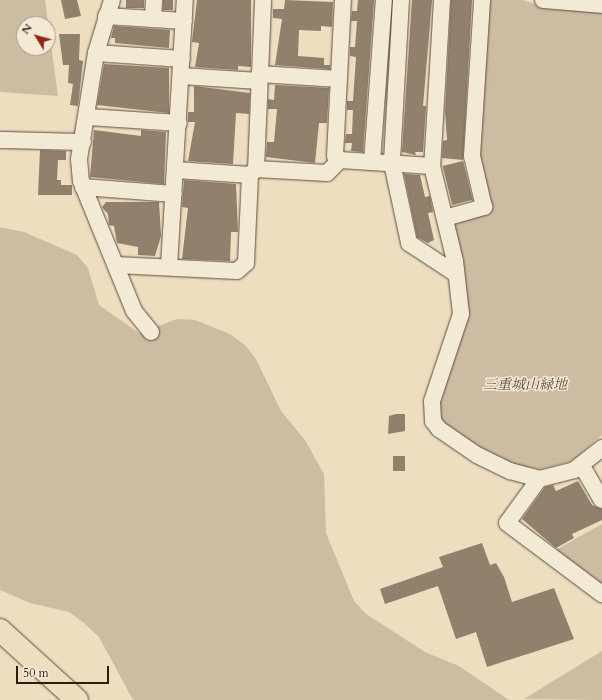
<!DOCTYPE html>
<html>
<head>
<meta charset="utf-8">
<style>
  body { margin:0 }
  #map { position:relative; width:602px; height:700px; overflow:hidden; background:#eddec0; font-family:Cardo,"Noto Serif JP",serif }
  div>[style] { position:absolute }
  .green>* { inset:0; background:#ccbda2 }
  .building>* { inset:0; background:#90806c; transform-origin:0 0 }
  .roads { filter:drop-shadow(0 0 1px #5c4c3c) drop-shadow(0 0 1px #5c4c3c) }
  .minor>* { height:16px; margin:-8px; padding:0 8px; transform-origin:8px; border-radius:8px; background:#f3ead6 }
  .highway>* { height:22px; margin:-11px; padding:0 11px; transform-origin:11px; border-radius:11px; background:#eddec0 }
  span { translate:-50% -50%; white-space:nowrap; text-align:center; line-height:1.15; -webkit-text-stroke:3px #f3ead6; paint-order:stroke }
  .park-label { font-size:14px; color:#5b4c3c; font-style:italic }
  .north { position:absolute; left:16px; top:16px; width:40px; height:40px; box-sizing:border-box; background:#f3ead6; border:1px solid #a39787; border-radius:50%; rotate:307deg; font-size:11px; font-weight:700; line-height:16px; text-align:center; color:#2b1b10 }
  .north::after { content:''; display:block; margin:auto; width:14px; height:18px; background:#8f2418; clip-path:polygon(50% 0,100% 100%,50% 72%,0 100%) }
  .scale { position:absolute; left:16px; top:666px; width:93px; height:18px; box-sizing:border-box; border:2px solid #2b1b10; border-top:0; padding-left:5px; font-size:12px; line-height:14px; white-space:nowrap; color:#2b1b10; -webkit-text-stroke:3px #f3ead6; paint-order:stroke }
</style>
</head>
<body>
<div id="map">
  <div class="green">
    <i style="clip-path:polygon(evenodd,0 0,45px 0,58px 96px,0 92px,0 0,24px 24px,48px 24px,48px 48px,24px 48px,24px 24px)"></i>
    <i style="clip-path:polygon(484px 0,523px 0,545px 8px,602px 13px,602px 435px,572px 461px,541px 469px,515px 466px,500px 460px,444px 426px,439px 417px,438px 405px,455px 350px,451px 219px,486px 209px,476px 160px)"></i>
    <i style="clip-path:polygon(0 227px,24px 232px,77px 255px,88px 268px,99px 305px,139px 333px,177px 319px,195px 320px,230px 334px,245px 345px,256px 359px,281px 411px,305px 440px,324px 474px,326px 533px,354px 601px,366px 614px,425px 652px,459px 666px,509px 700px,133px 700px,99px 637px,84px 623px,69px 612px,30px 603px,0 590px)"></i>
    <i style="clip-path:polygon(602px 524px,602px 587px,554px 551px)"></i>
    <i style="clip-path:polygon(602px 651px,602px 700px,524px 699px)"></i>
  </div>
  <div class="building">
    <i style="clip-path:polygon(61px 0,77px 0,81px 16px,65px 19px)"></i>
    <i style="left:126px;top:0;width:18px;height:8px"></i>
    <i style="left:163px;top:0;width:10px;height:10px"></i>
    <i style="clip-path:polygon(197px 0,251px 0,251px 67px,238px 66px,238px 70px,195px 67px,199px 43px,192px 42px)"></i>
    <i style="clip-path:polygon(285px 0,333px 2px,332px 27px,321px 26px,321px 31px,299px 30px,298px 56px,324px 58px,324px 65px,330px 65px,330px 69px,275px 65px,282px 19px,273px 18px,273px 9px,284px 9px)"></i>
    <i style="clip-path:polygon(358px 0,374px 0,363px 152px,351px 151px,352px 143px,345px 143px,346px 134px,352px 134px,353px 110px,347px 110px,347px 101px,353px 101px,356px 57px,350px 56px,350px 47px,355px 47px,357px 21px,351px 21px,352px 11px,357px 11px)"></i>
    <i style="clip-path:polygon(412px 0,432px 0,423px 106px,426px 106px,423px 152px,415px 152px,416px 155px,402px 152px)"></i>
    <i style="clip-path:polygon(451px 0,472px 0,463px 160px,442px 158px,443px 141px,447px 140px,445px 112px)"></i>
    <i style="clip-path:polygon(114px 26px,170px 30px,169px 48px,115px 43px,115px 38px,111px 38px)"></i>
    <i style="clip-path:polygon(59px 34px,80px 34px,79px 60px,83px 61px,78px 106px,70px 105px,73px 84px,68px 83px,69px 65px,63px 65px)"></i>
    <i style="clip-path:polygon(104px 64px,169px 68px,169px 113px,97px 105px)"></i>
    <i style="clip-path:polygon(275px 85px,329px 88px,327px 123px,319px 123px,315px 163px,266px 157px,267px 142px,274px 142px,277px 109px,268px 109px,268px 99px,274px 100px)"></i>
    <i style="clip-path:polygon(194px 86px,250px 93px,249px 114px,236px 113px,233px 164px,188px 161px,195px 122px,188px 122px,188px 112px,194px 112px)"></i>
    <i style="clip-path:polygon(94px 130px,141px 136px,141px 130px,166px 132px,164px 184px,90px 177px)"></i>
    <i style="clip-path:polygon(40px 150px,66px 151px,66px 160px,58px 160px,57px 180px,61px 180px,61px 185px,72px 185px,72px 195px,38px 195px)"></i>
    <i style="left:463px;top:161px;width:40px;height:21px;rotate:76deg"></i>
    <i style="clip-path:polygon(404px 174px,420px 175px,425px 197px,430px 196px,433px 212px,428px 213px,434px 240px,428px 243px,417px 237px)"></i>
    <i style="clip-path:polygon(184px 180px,236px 184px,238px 232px,231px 232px,230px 261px,182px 259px,188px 208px,182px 207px)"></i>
    <i style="clip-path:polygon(106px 202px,159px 202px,161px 236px,155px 256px,138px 255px,138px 247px,117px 243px,114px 226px,109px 225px,108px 214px,102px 207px)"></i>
    <i style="clip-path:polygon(396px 414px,405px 414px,405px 431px,388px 434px,389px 416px)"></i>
    <i style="left:393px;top:456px;width:12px;height:15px"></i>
    <i style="clip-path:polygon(578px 481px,592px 505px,602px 509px,602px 520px,572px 534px,574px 538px,556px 548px,522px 519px,545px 487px,553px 485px,556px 491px)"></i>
    <i style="clip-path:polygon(482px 543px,490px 565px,496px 563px,504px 577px,512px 602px,554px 588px,574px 639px,487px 667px,476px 632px,456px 639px,438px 586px,385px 604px,380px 589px,443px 567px,439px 557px)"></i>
  </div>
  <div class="roads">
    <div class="minor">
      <i style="left:112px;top:0;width:55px;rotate:106.8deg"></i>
      <i style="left:96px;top:53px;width:107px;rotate:99.1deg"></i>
      <i style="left:79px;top:159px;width:22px;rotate:85deg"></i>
      <i style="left:81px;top:181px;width:140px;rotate:67.8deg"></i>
      <i style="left:134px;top:311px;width:27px;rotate:51deg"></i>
      <i style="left:401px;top:0;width:163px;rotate:93.2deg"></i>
      <i style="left:392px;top:163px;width:82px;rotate:78deg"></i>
      <i style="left:409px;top:243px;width:56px;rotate:33.4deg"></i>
      <i style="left:442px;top:0;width:166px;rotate:93.4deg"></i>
      <i style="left:432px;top:166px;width:98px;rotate:76.4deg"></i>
      <i style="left:455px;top:261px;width:53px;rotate:83.5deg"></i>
      <i style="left:461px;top:314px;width:92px;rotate:108.4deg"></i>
      <i style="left:432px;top:401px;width:20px;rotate:87deg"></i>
      <i style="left:433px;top:421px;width:10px;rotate:53deg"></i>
      <i style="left:439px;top:429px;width:46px;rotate:34.4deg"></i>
      <i style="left:477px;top:455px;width:37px;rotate:26deg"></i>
      <i style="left:510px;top:471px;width:30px;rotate:15deg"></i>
      <i style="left:539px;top:479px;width:36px;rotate:-14deg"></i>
      <i style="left:574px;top:470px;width:36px;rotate:-38deg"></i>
      <i style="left:543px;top:0;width:59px;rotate:4.8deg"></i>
      <i style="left:106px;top:16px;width:78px;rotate:3.7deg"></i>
      <i style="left:153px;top:19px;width:19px;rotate:-87deg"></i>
      <i style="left:96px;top:53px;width:86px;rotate:4deg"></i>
      <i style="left:259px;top:74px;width:80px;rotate:3.6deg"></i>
      <i style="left:181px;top:76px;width:78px;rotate:3.7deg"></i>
      <i style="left:88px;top:117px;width:91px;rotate:3.8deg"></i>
      <i style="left:0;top:140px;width:83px;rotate:1.4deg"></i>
      <i style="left:340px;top:160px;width:6px;rotate:-141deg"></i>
      <i style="left:335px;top:156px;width:156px;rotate:-87.1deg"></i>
      <i style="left:372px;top:162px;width:162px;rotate:-85.8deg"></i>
      <i style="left:256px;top:169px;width:169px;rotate:-87.6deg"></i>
      <i style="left:176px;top:170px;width:74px;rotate:3.9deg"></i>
      <i style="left:250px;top:175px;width:8px;rotate:-45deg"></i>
      <i style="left:256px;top:169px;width:71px;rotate:3.2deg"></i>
      <i style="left:327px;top:173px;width:18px;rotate:-45deg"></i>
      <i style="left:340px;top:160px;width:92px;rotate:3.7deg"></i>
      <i style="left:83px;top:187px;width:91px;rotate:4.4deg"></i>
      <i style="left:445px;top:218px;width:41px;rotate:-15.8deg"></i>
      <i style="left:484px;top:207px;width:52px;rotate:-103.2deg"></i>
      <i style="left:472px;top:156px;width:156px;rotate:-86.3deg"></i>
      <i style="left:116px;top:265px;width:121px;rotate:2.8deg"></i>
      <i style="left:237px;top:271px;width:12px;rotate:-42deg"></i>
      <i style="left:246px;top:263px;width:88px;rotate:-87.4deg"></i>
      <i style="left:169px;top:266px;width:266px;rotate:-86.6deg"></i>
      <i style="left:582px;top:466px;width:39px;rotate:60deg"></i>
      <i style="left:539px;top:479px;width:54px;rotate:126deg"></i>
      <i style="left:507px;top:523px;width:119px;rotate:36.8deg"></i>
    </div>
    <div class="highway">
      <i style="left:0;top:630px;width:104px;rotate:42.3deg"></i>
    </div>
  </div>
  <div class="park-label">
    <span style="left:525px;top:385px">三重城山緑地</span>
  </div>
  <div class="north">N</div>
  <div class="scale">50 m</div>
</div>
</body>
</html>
